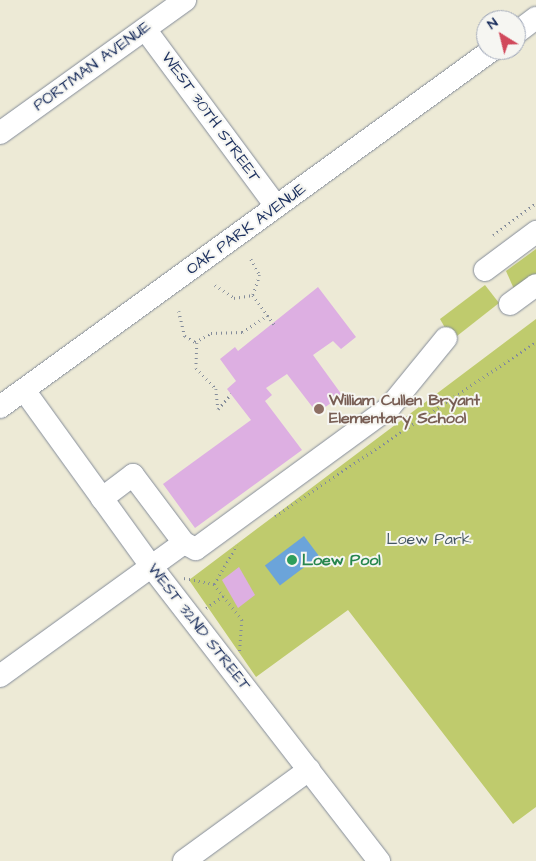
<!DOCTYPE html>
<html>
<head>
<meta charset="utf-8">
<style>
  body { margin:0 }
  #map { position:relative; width:536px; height:861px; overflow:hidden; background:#edead6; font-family:"Architects Daughter",sans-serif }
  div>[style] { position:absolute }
  .green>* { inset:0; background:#bfcb6d }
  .water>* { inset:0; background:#6ba4da; transform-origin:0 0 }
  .building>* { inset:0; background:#ddafe2 }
  .path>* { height:2.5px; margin-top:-1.25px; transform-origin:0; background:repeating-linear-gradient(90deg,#848c9a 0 1px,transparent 0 5px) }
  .roads { filter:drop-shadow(0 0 1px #848c9a) drop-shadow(0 0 1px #848c9a) }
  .minor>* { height:22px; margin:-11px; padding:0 11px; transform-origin:11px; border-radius:11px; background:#fff }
  .dots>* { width:14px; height:14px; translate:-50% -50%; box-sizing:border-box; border:2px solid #f6f6f2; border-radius:50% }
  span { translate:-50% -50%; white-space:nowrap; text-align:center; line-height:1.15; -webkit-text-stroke:4px #f6f6f2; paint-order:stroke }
  .street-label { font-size:16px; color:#1b2f5e }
  .education-label { font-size:16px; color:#785e54; font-weight:700 }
  .left { translate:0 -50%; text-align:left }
  .park-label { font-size:16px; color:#445662 }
  .leisure-label { font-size:16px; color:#27864d; font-weight:700 }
  .north { position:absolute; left:476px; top:10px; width:50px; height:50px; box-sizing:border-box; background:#f6f6f2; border:1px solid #9ea6b7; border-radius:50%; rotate:324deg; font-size:14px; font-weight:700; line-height:20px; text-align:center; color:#1b2f5e }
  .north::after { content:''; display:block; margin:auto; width:18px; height:22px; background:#d1495b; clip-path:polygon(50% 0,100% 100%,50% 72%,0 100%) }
</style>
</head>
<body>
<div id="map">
  <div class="green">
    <i style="clip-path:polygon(536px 249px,536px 281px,514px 289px,506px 271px)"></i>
    <i style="clip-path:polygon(485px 285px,499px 303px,457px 336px,448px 333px,440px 319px)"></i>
    <i style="clip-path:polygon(536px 319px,536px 807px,513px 824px,348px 610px,256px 677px,189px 580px)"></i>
  </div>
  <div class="water">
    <i style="left:304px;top:536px;width:25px;height:49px;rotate:53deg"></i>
  </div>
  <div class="building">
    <i style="clip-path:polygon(318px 287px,356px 337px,341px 349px,333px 341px,313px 355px,342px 395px,317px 413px,287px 374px,266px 388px,272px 395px,265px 401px,302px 450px,195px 528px,163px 484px,251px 420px,227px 389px,236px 381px,220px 359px,235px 347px,238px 351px)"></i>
    <i style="clip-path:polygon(239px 567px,255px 595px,238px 608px,222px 580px)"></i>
  </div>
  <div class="path">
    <i style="left:493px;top:235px;width:54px;rotate:-36.7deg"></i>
    <i style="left:251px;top:259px;width:18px;rotate:61deg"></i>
    <i style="left:260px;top:275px;width:21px;rotate:109deg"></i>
    <i style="left:253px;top:295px;width:36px;rotate:54deg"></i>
    <i style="left:215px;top:285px;width:23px;rotate:34deg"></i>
    <i style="left:234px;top:298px;width:19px;rotate:-9deg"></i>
    <i style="left:179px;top:311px;width:26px;rotate:77deg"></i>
    <i style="left:185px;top:336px;width:14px;rotate:30deg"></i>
    <i style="left:197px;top:343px;width:25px;rotate:92deg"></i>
    <i style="left:196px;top:368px;width:29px;rotate:46deg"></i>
    <i style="left:216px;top:389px;width:20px;rotate:84deg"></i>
    <i style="left:218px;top:409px;width:20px;rotate:-49deg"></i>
    <i style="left:195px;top:342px;width:18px;rotate:-29deg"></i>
    <i style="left:211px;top:333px;width:31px;rotate:-2deg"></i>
    <i style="left:242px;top:332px;width:31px;rotate:-33deg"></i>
    <i style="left:275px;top:516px;width:314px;rotate:-33.7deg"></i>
    <i style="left:184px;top:578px;width:31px;rotate:11deg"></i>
    <i style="left:214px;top:584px;width:45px;rotate:-59.5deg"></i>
    <i style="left:214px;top:584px;width:46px;rotate:52.1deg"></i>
    <i style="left:242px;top:620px;width:31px;rotate:94deg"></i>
    <i style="left:206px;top:608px;width:21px;rotate:-35deg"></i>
  </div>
  <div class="roads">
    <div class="minor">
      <i style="left:145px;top:29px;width:220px;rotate:53.5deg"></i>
      <i style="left:516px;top:33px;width:25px;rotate:-37deg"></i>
      <i style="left:0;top:133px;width:228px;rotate:-35.7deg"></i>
      <i style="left:485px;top:270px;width:64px;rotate:-36.7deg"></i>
      <i style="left:510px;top:304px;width:32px;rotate:-36deg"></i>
      <i style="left:24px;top:390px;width:217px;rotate:54.2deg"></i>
      <i style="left:151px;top:566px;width:373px;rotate:52.3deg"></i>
      <i style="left:0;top:407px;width:608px;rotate:-35.97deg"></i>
      <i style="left:184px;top:543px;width:13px;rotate:27deg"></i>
      <i style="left:196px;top:549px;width:239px;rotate:-36.2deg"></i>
      <i style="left:389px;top:408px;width:90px;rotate:-50.8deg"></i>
      <i style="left:0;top:676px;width:227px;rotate:-35.9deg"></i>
      <i style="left:184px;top:543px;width:85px;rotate:-126.9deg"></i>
      <i style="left:133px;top:475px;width:39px;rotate:143deg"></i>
      <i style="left:184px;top:861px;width:155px;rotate:-36.1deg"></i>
    </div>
  </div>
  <div class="dots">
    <i style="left:319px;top:409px;background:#8d6e63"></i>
    <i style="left:292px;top:560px;background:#2e9e5b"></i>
  </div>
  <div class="street-label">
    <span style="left:92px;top:66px;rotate:-36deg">PORTMAN AVENUE</span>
    <span style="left:211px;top:117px;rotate:54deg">WEST 30TH STREET</span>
    <span style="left:246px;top:229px;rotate:-36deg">OAK PARK AVENUE</span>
    <span style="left:199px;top:627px;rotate:52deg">WEST 32ND STREET</span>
  </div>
  <div class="education-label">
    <span class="left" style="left:329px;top:409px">William Cullen Bryant<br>Elementary School</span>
  </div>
  <div class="park-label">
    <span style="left:429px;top:539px">Loew Park</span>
  </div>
  <div class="leisure-label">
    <span class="left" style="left:302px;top:560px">Loew Pool</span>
  </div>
  <div class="north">N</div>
</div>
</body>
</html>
